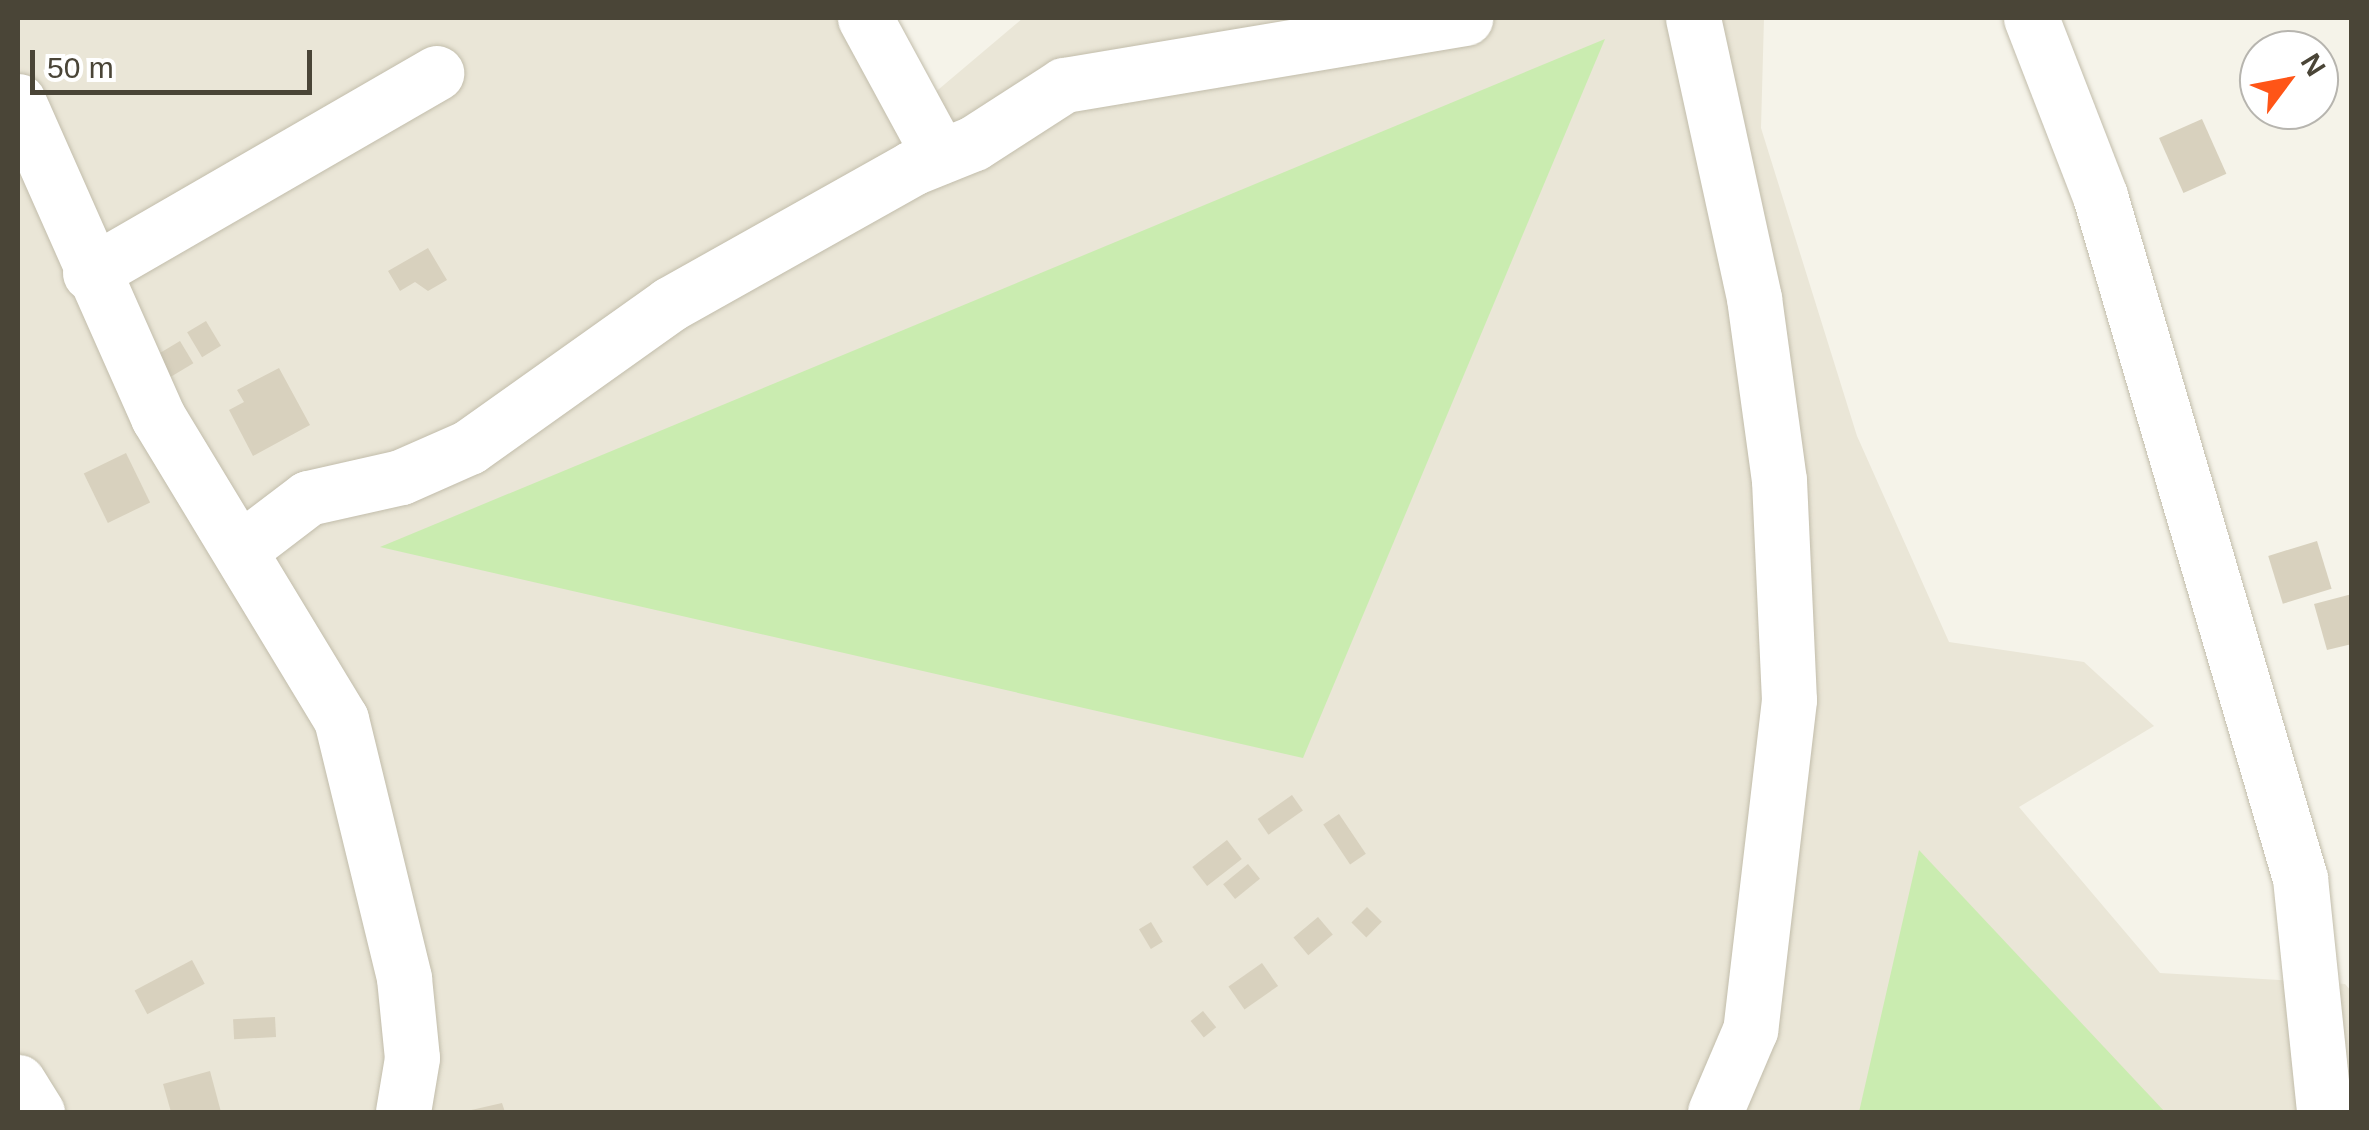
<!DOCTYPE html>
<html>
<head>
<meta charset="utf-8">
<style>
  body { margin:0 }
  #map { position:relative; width:2369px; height:1130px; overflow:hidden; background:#f5f3e9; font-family:Arial,sans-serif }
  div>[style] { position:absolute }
  .residential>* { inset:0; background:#eae6d7 }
  .green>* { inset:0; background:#caecb0 }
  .building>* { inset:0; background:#d8d1be; transform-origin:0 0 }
  .roads { filter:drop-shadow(0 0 2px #c2bdab) drop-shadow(0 0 2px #c2bdab) }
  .minor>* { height:55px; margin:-27.5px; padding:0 27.5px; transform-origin:27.5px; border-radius:27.5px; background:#fff }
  span { translate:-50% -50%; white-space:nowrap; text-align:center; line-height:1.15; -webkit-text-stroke:8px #fff; paint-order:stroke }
  .frame { position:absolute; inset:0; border:20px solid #4a4537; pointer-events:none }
  .north { position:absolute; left:2239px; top:30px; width:100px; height:100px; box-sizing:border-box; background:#fff; border:2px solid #b7b5af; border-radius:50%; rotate:58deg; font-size:28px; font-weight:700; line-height:40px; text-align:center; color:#4a4537 }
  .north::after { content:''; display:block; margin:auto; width:35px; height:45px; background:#ff5517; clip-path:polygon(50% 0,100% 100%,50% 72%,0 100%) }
  .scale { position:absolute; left:30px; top:50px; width:282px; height:45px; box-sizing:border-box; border:5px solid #4a4537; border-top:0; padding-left:12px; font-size:30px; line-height:35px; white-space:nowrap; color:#4a4537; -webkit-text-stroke:8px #fff; paint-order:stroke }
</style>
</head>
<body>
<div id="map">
  <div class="residential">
    <i style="clip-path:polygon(18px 18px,859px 18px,913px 111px,1023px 18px,1764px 18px,1761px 128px,1857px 436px,1949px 642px,2084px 662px,2154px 726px,2019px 807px,2160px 973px,2345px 984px,2352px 992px,2351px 1112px,18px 1112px)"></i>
  </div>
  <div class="green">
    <i style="clip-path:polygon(1605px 39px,1303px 758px,380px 547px)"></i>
    <i style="clip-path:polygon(1919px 850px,2165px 1112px,1859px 1112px)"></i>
  </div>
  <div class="building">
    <i style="left:2202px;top:119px;width:60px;height:47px;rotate:66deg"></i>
    <i style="clip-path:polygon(428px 248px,447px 280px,428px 291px,415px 282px,400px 291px,388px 271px)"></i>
    <i style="left:206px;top:321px;width:29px;height:22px;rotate:59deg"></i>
    <i style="left:180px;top:341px;width:26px;height:39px;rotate:59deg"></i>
    <i style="clip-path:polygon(279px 368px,310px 425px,253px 456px,229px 410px,244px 402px,237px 390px)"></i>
    <i style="left:126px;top:453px;width:55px;height:47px;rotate:64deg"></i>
    <i style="left:2317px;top:541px;width:50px;height:51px;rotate:73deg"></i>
    <i style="clip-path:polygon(2352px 594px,2352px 644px,2327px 650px,2314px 604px)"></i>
    <i style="left:1292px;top:795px;width:19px;height:42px;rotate:55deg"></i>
    <i style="left:1339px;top:814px;width:48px;height:19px;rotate:56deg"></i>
    <i style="left:1227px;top:840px;width:24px;height:44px;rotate:52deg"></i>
    <i style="left:1248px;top:864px;width:19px;height:32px;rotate:51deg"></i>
    <i style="left:1367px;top:907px;width:21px;height:22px;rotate:45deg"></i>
    <i style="left:1318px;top:917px;width:23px;height:32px;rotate:50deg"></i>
    <i style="left:1151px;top:922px;width:23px;height:14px;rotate:59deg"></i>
    <i style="left:192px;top:960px;width:27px;height:65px;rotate:62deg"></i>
    <i style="left:1262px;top:963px;width:28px;height:41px;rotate:55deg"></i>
    <i style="left:1203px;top:1011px;width:21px;height:16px;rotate:51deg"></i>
    <i style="left:275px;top:1017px;width:20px;height:42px;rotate:87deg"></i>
    <i style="clip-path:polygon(210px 1071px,221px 1112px,171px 1112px,163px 1084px)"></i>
    <i style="clip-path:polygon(502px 1103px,505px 1112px,468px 1112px,467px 1111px)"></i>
  </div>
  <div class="roads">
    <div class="minor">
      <i style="left:865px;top:18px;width:157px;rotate:61.5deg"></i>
      <i style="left:1693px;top:18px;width:287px;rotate:77.7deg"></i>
      <i style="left:1754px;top:298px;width:184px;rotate:82.2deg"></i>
      <i style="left:1779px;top:480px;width:220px;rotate:87.4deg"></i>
      <i style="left:1789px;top:700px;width:332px;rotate:96.7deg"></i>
      <i style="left:1750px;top:1030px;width:89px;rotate:113.1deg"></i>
      <i style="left:2031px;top:18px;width:191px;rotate:68.8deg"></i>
      <i style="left:2100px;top:196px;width:711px;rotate:73.66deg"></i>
      <i style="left:2300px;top:878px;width:235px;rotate:84.1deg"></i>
      <i style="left:18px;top:101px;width:346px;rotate:66.1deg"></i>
      <i style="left:158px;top:417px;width:353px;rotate:58.8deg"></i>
      <i style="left:341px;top:719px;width:267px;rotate:76.3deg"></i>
      <i style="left:404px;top:978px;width:80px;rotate:84.3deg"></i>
      <i style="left:412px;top:1058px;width:55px;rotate:99.5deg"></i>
      <i style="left:90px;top:273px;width:400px;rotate:-30deg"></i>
      <i style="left:241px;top:549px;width:84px;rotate:-37.3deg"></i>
      <i style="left:308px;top:498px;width:95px;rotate:-12.7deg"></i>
      <i style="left:401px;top:477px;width:74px;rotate:-23.8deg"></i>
      <i style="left:469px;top:447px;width:247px;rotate:-35.4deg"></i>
      <i style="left:670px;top:304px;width:278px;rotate:-29.3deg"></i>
      <i style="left:912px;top:168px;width:67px;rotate:-22deg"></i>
      <i style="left:974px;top:143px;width:107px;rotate:-32.8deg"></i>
      <i style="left:1064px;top:85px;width:407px;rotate:-9.5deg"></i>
      <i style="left:18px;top:1082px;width:36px;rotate:58deg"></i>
    </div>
  </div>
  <div class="frame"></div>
  <div class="north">N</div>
  <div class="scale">50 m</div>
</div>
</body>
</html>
